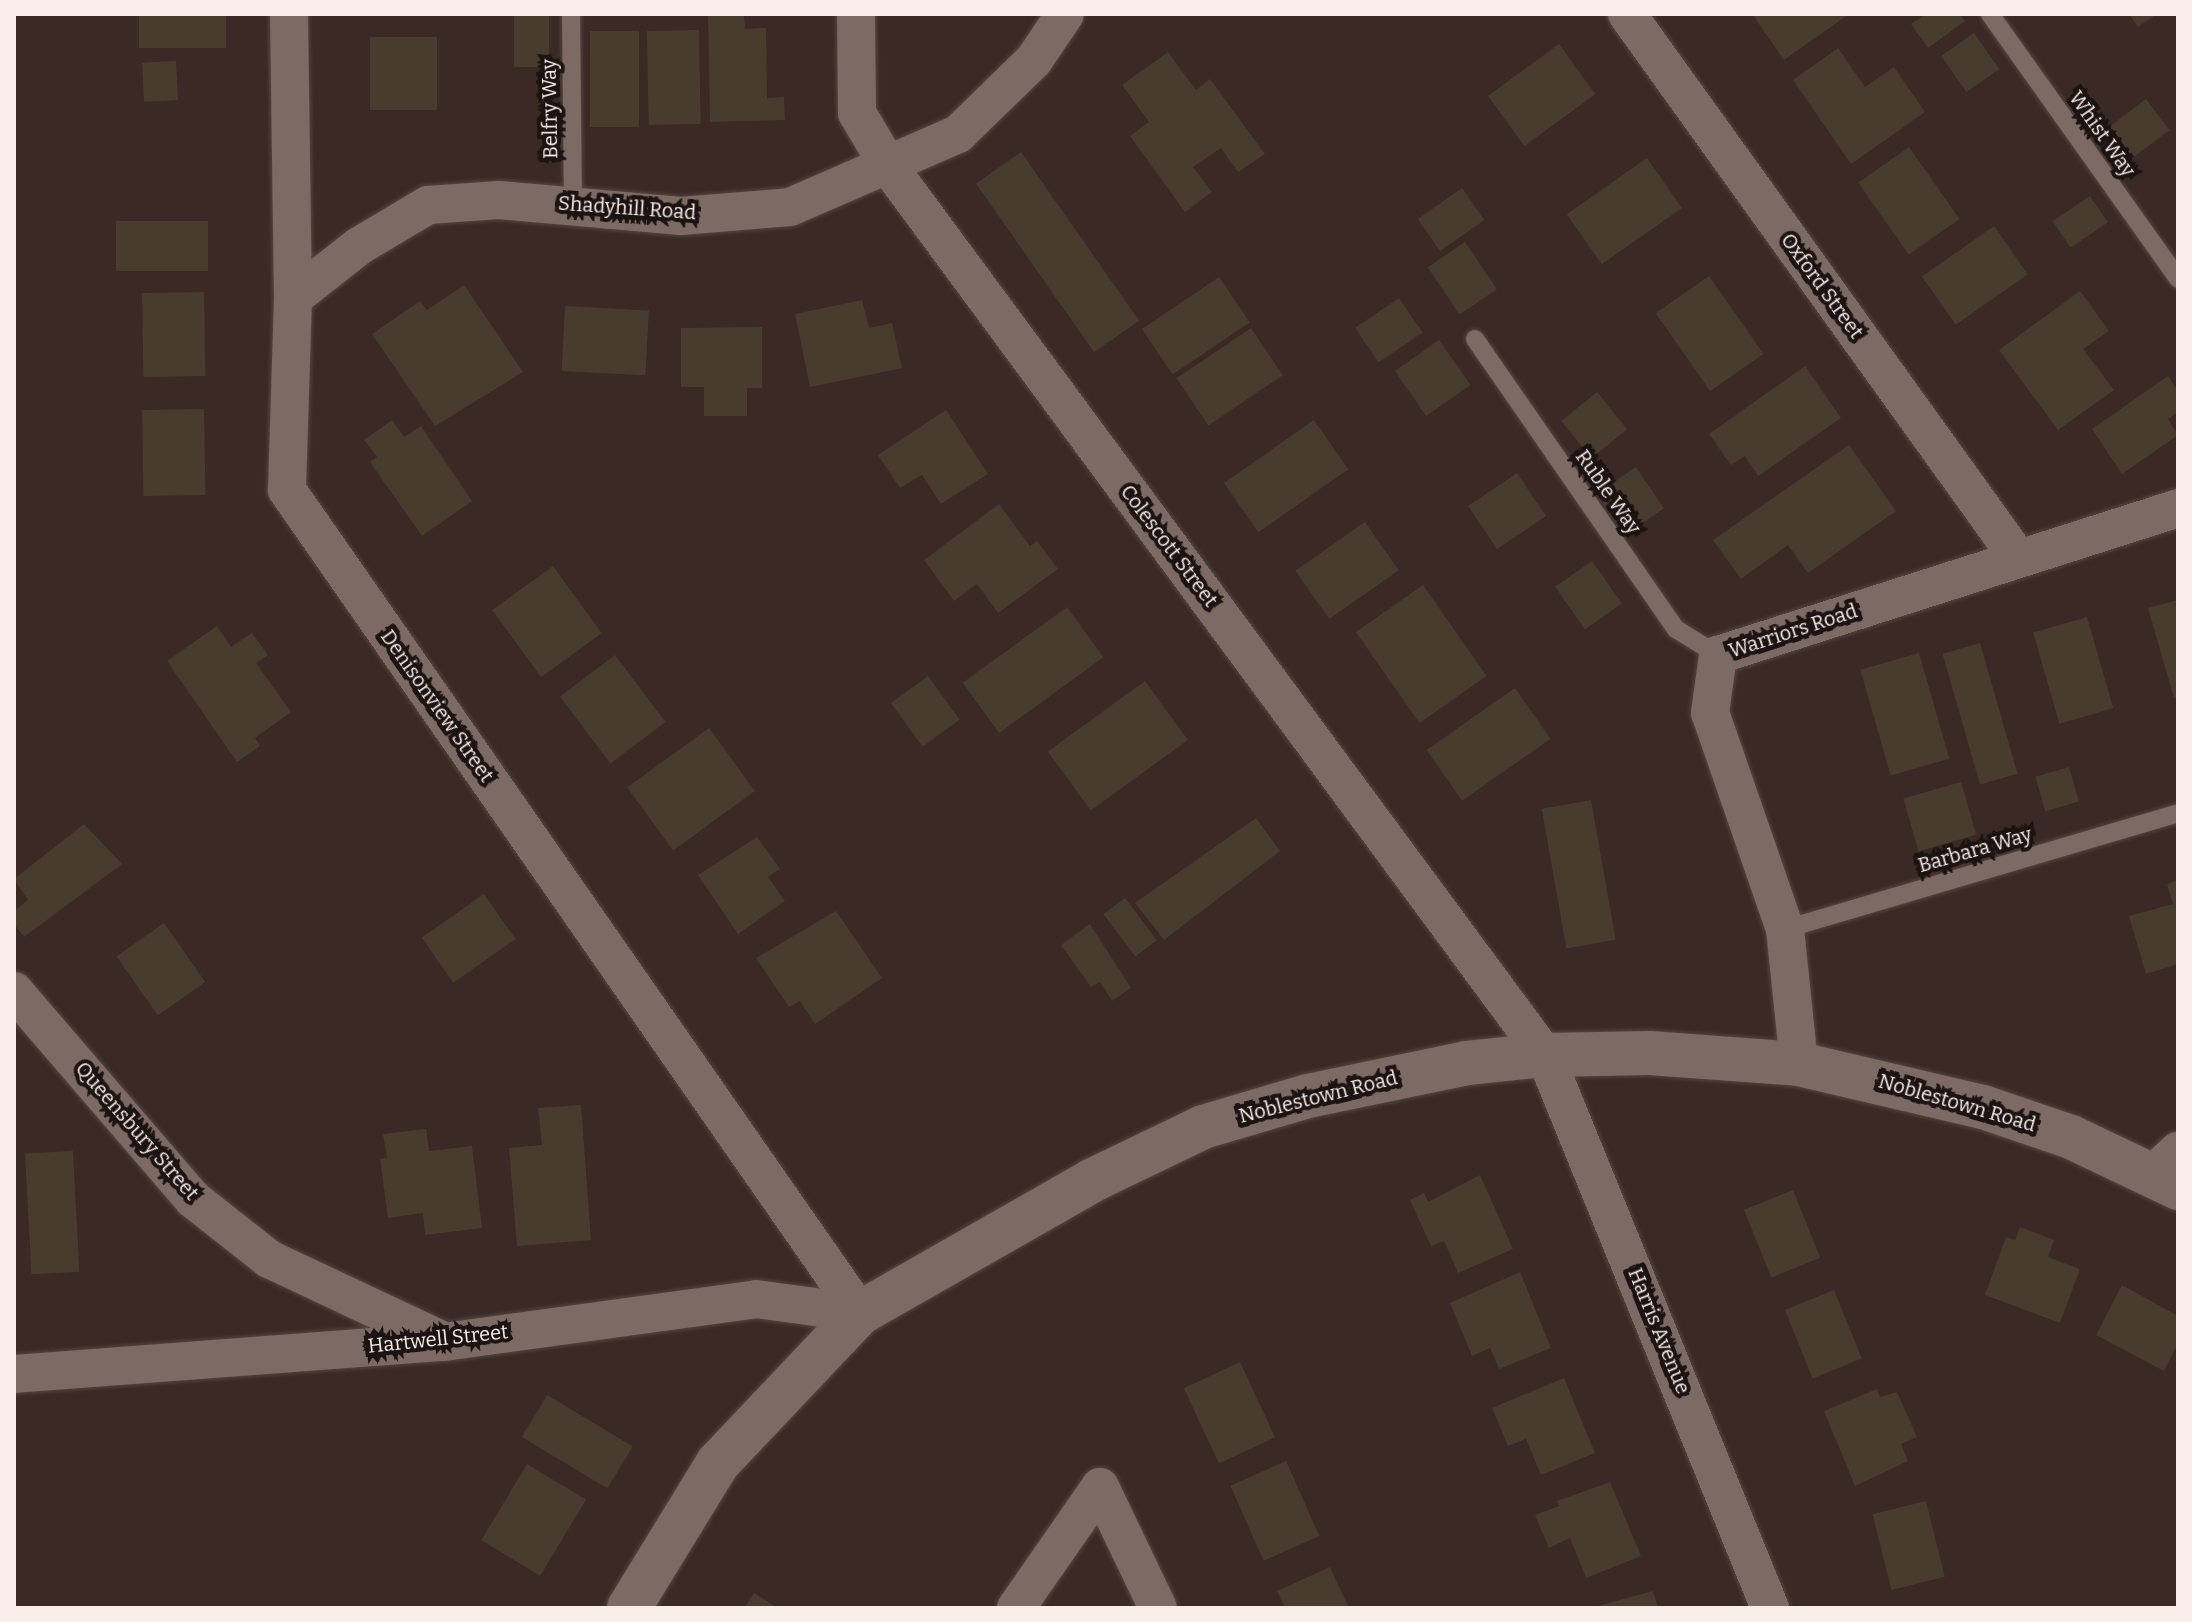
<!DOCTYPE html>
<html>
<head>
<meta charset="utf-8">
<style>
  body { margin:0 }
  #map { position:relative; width:2192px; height:1622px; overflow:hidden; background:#3a2924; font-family:Bitter,serif }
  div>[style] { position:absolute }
  .building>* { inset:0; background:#483c2f; transform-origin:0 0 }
  .roads { filter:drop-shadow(0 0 2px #554642) drop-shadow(0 0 2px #554642) }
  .service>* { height:18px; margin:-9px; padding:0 9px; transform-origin:9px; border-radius:9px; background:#7e6a64 }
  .minor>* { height:38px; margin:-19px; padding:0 19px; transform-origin:19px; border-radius:19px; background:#7e6a64 }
  .secondary>* { height:44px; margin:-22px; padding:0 22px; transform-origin:22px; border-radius:22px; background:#7e6a64 }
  span { translate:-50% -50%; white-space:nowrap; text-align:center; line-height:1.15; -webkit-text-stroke:8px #1c1412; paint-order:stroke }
  .street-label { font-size:20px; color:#f9edea }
  .frame { position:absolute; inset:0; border:16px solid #f9edea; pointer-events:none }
</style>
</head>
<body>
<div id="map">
  <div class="building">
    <i style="left:139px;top:14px;width:87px;height:34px"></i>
    <i style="left:514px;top:14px;width:35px;height:53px"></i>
    <i style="clip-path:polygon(708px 14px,744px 14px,745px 29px,766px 28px,767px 98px,784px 97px,785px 120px,710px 122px)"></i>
    <i style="clip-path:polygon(1752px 14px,1849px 14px,1784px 60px)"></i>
    <i style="clip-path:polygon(1926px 14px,1960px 14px,1965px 21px,1928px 48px,1911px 24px)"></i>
    <i style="clip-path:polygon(2129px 14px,2157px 14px,2138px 27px)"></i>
    <i style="left:699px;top:30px;width:94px;height:52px;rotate:89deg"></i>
    <i style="left:590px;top:31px;width:49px;height:96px"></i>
    <i style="left:1974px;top:33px;width:44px;height:40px;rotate:55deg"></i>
    <i style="left:370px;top:37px;width:67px;height:73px"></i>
    <i style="left:1559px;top:44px;width:62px;height:88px;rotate:54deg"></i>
    <i style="clip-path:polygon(1838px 48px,1865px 87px,1894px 67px,1925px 112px,1851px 164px,1793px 80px)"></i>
    <i style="clip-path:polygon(1168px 52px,1196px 90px,1210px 79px,1265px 154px,1238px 172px,1221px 148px,1193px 167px,1212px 192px,1185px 212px,1130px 136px,1149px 122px,1122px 85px)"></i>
    <i style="left:176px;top:61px;width:39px;height:34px;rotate:87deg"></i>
    <i style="left:2146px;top:99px;width:39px;height:46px;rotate:53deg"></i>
    <i style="left:1909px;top:147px;width:88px;height:62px;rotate:55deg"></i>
    <i style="left:1021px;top:152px;width:206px;height:55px;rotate:55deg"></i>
    <i style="left:1647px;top:158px;width:61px;height:98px;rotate:55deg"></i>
    <i style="left:1462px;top:188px;width:39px;height:54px;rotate:55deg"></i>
    <i style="left:2090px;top:196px;width:32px;height:45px;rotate:56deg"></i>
    <i style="left:208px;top:221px;width:50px;height:92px;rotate:90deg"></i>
    <i style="left:1994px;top:226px;width:59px;height:88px;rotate:55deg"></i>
    <i style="left:1465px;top:242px;width:57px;height:45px;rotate:56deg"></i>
    <i style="left:1709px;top:276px;width:95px;height:65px;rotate:55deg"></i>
    <i style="left:1219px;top:277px;width:55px;height:93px;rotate:56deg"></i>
    <i style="clip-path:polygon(464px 285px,523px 372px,435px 426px,372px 334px,420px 301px,427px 310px)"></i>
    <i style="clip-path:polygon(2080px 291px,2109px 331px,2083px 349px,2114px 390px,2058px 430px,1999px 350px)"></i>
    <i style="left:204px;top:292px;width:84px;height:62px;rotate:89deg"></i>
    <i style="left:1399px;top:298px;width:42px;height:53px;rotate:56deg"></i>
    <i style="clip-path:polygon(862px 300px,869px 328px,892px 323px,902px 368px,810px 387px,795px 314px)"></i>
    <i style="left:565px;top:306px;width:84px;height:65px;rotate:3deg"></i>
    <i style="clip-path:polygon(762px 327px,762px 388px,747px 388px,747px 416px,704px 416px,704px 387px,681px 387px,681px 328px)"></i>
    <i style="left:1251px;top:328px;width:57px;height:90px;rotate:56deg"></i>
    <i style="left:1439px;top:340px;width:55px;height:54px;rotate:55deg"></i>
    <i style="clip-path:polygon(1805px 366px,1841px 418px,1758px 476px,1745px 456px,1731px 465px,1709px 434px)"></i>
    <i style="clip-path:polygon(2168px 376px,2178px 391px,2178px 412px,2168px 419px,2178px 435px,2122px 474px,2092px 429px)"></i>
    <i style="left:1597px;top:392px;width:48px;height:46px;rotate:51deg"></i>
    <i style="left:204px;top:409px;width:86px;height:62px;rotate:89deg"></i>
    <i style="clip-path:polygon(946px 410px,988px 474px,941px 504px,922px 475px,900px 488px,878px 455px)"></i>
    <i style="clip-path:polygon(392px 420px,404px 437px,421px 426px,472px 501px,422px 536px,370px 462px,377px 457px,364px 440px)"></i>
    <i style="left:1314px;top:420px;width:60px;height:110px;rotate:55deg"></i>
    <i style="clip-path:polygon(1849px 445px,1896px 511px,1808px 573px,1788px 545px,1741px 579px,1713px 540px)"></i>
    <i style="left:1636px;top:467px;width:50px;height:47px;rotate:56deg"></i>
    <i style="left:1517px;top:473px;width:52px;height:59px;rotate:56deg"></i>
    <i style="clip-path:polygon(999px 504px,1030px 546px,1037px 541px,1058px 569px,998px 613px,977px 584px,954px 601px,924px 560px)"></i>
    <i style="left:1365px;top:522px;width:59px;height:85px;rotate:55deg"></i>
    <i style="left:1592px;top:561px;width:52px;height:45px;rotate:55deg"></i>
    <i style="left:553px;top:566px;width:83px;height:75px;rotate:54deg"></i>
    <i style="left:1423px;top:585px;width:111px;height:82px;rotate:55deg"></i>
    <i style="clip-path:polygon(2178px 600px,2178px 697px,2174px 698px,2148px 608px)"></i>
    <i style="left:1067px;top:607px;width:62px;height:129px;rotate:54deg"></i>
    <i style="left:2087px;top:617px;width:95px;height:56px;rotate:74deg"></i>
    <i style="clip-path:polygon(217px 626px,231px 647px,252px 633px,268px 655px,256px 663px,291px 712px,255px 738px,260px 746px,237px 762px,167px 661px)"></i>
    <i style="left:1980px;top:643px;width:136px;height:39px;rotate:74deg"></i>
    <i style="left:1919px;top:653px;width:110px;height:61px;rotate:74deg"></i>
    <i style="left:615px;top:655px;width:84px;height:69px;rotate:53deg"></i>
    <i style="left:928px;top:676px;width:54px;height:46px;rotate:54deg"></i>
    <i style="left:1145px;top:681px;width:73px;height:120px;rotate:54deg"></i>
    <i style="left:1515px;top:688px;width:62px;height:108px;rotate:55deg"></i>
    <i style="left:709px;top:728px;width:78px;height:101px;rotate:54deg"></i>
    <i style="left:2069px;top:767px;width:36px;height:35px;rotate:74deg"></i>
    <i style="left:1961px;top:782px;width:55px;height:60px;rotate:74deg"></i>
    <i style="left:1591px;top:800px;width:142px;height:50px;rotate:80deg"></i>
    <i style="clip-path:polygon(1256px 818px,1280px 851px,1164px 940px,1135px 903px)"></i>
    <i style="clip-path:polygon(84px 824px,122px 864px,24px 937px,14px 924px,14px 911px,28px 900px,14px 879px)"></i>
    <i style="clip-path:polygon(757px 837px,780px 869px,768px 877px,785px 901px,738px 934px,698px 875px)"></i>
    <i style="clip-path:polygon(2178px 880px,2178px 964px,2146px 974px,2129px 916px,2173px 904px,2167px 884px)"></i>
    <i style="left:484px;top:894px;width:55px;height:76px;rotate:55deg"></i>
    <i style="left:1125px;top:898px;width:53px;height:27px;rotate:53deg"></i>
    <i style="clip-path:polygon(836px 911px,882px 978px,815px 1024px,800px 1001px,789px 1007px,756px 958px)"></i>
    <i style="left:164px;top:923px;width:72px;height:58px;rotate:55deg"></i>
    <i style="clip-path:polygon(1090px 924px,1131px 988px,1112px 1001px,1100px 982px,1091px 987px,1061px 945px)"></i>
    <i style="clip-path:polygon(581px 1105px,591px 1240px,517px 1246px,509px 1148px,542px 1145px,538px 1108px)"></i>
    <i style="clip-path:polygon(426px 1129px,429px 1151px,472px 1146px,482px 1228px,425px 1235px,423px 1213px,388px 1218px,380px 1159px,387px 1158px,383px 1134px)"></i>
    <i style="left:73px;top:1151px;width:121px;height:48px;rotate:87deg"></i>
    <i style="clip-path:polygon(1480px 1175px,1513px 1249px,1458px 1273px,1444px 1241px,1431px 1246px,1410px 1200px,1424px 1193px,1428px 1202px)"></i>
    <i style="left:1793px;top:1190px;width:73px;height:53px;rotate:68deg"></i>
    <i style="clip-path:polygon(2020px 1227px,2054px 1240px,2048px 1257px,2080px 1269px,2060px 1323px,1985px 1295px,2006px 1237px,2015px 1240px)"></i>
    <i style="clip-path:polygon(1520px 1272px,1551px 1348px,1499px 1369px,1490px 1348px,1472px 1356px,1450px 1303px)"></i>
    <i style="clip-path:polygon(2122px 1285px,2178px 1316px,2178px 1344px,2164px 1371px,2096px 1335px)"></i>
    <i style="left:1834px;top:1290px;width:74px;height:53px;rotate:68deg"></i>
    <i style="left:1240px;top:1362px;width:83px;height:62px;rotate:65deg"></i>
    <i style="clip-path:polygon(1564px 1378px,1595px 1453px,1541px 1475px,1526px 1439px,1508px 1446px,1492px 1408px)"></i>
    <i style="clip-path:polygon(1877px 1389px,1880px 1397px,1897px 1392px,1917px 1437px,1901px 1444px,1908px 1461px,1855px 1486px,1824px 1411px)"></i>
    <i style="left:547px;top:1395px;width:100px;height:49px;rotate:31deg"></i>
    <i style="left:1286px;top:1461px;width:82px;height:61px;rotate:66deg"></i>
    <i style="left:527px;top:1464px;width:69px;height:89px;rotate:31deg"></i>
    <i style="clip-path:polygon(1610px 1482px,1641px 1556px,1586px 1578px,1570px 1538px,1549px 1548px,1535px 1515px,1559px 1506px,1557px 1501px)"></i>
    <i style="left:1926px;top:1501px;width:78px;height:55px;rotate:76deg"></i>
    <i style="clip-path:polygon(1330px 1567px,1349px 1608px,1285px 1608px,1277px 1591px)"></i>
    <i style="clip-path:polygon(1653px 1591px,1658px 1608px,1594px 1608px,1594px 1607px)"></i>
    <i style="clip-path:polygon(754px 1593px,778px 1608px,744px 1608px)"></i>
  </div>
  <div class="roads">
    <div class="service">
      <i style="left:571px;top:14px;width:190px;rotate:89.4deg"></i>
      <i style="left:1990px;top:14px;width:325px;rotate:54.6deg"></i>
      <i style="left:1475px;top:339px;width:353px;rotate:55.3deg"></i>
      <i style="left:1676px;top:629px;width:49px;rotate:31.8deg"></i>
      <i style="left:1785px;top:929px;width:410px;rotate:-16.4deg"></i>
    </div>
    <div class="minor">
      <i style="left:289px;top:14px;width:284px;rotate:89.2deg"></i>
      <i style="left:293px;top:298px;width:192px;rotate:91.8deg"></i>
      <i style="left:287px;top:490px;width:1003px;rotate:55.15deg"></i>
      <i style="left:856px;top:14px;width:99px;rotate:89.4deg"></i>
      <i style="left:857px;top:113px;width:63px;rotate:59.3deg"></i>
      <i style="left:889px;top:167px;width:1104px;rotate:53.55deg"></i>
      <i style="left:1545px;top:1055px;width:597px;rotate:67.86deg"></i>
      <i style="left:1627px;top:14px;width:670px;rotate:54.29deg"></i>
      <i style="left:293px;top:298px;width:84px;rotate:-38.2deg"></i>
      <i style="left:359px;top:246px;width:80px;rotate:-30.7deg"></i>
      <i style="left:428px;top:205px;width:71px;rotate:-4deg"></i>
      <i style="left:499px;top:200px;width:183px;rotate:5deg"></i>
      <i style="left:681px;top:216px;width:109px;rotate:-4.7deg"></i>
      <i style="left:790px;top:207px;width:183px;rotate:-23.5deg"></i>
      <i style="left:958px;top:134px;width:106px;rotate:-44.2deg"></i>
      <i style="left:1034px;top:60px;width:55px;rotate:-56deg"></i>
      <i style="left:14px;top:991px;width:274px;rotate:49.3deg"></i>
      <i style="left:193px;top:1199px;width:97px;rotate:38.3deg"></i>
      <i style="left:269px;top:1259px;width:190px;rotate:25.2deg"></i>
      <i style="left:1799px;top:1064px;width:136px;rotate:-95.9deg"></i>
      <i style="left:1785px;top:929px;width:229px;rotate:-109.1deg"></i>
      <i style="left:1710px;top:713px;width:59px;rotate:-82.1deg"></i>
      <i style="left:1718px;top:655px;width:483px;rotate:-17.7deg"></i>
      <i style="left:2153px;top:1174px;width:34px;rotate:-43deg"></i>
      <i style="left:14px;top:1374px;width:431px;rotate:-4.3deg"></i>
      <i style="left:444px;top:1342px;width:315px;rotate:-7.8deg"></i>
      <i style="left:756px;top:1299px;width:105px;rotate:7.7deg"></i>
      <i style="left:1016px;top:1608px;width:147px;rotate:-55.2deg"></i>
      <i style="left:1100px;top:1487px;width:134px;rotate:64.4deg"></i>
    </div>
    <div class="secondary">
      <i style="left:629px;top:1608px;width:170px;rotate:-58.5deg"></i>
      <i style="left:718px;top:1463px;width:207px;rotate:-46.6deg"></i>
      <i style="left:860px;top:1313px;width:266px;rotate:-29.7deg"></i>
      <i style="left:1091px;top:1181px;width:124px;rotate:-25.7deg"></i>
      <i style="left:1203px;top:1127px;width:109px;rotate:-16.4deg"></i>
      <i style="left:1308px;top:1096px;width:162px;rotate:-11.7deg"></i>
      <i style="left:1467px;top:1063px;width:78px;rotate:-5.9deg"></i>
      <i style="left:1545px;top:1055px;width:105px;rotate:-1.1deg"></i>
      <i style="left:1650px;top:1053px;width:149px;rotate:4.2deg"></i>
      <i style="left:1799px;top:1064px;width:189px;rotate:13.2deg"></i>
      <i style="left:1983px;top:1107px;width:93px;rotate:18.8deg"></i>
      <i style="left:2071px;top:1137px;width:119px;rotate:25.5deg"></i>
    </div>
  </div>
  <div class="street-label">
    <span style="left:550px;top:109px;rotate:-91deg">Belfry Way</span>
    <span style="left:2102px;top:134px;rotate:55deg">Whist Way</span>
    <span style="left:627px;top:208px;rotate:4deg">Shadyhill Road</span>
    <span style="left:1822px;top:286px;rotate:54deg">Oxford Street</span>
    <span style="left:1608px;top:492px;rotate:55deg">Ruble Way</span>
    <span style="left:1169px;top:546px;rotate:53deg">Colescott Street</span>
    <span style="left:1793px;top:631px;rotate:-18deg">Warriors Road</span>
    <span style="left:437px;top:706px;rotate:55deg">Denisonview Street</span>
    <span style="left:1975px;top:850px;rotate:-16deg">Barbara Way</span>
    <span style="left:1318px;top:1097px;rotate:-14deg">Noblestown Road</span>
    <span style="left:1957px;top:1103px;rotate:16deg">Noblestown Road</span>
    <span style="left:137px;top:1131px;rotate:49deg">Queensbury Street</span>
    <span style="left:1659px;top:1331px;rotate:68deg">Harris Avenue</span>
    <span style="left:438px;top:1339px;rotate:-6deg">Hartwell Street</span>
  </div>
  <div class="frame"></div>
</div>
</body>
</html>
